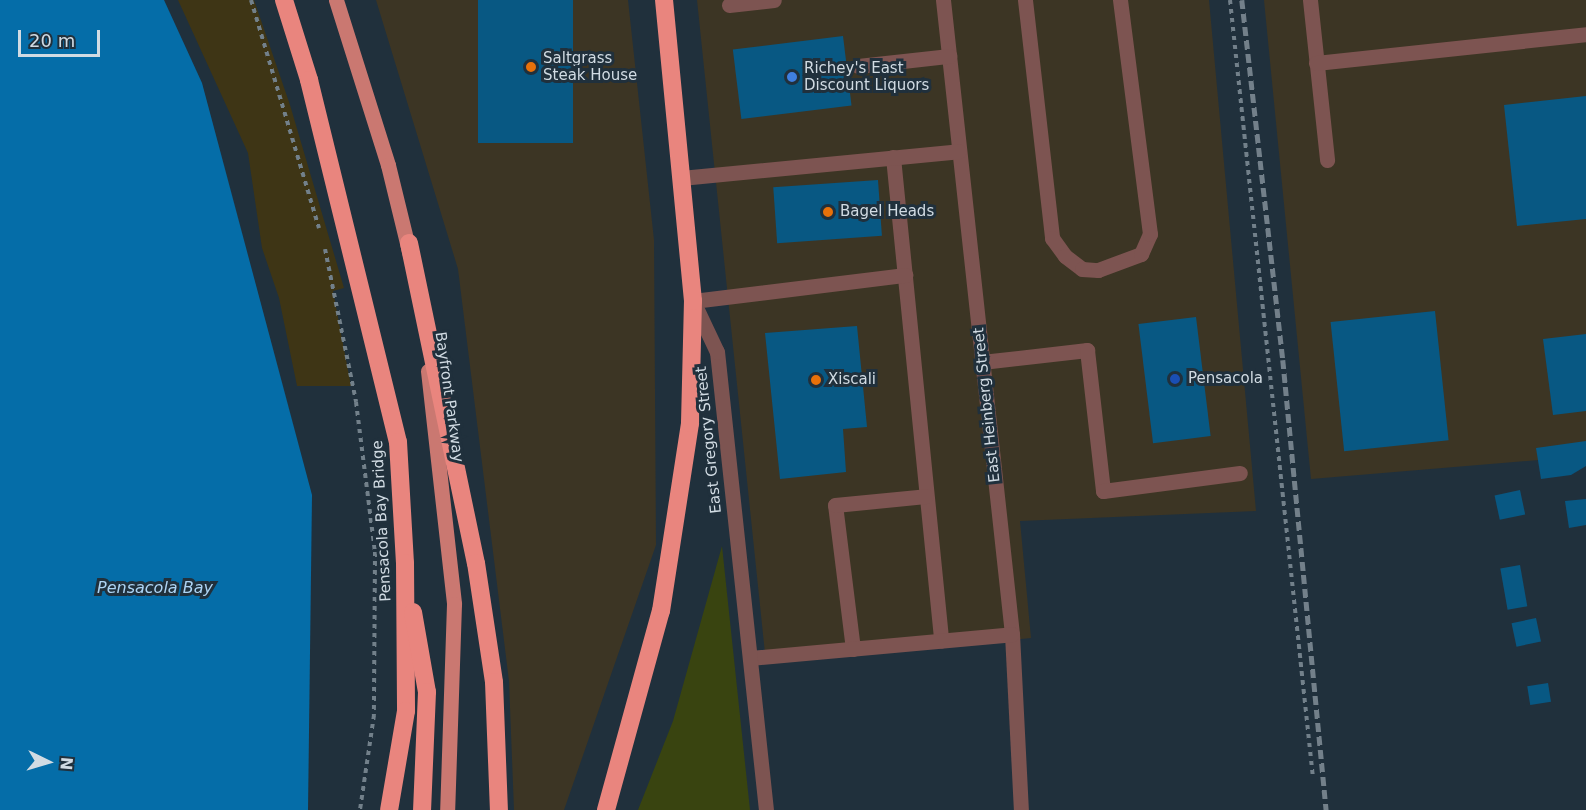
<!DOCTYPE html>
<html>
<head>
<meta charset="utf-8">
<style>
  body { margin:0 }
  #map { position:relative; width:1586px; height:810px; overflow:hidden; background:#20303c; font-family:"DejaVu Sans",sans-serif }
  div>[style] { position:absolute }
  .commercial>* { inset:0; background:#3c3524 }
  .green>* { inset:0; background:#394410 }
  .sand>* { inset:0; background:#3e3515 }
  .water>* { inset:0; background:#056da8 }
  .building>* { inset:0; background:#085883; transform-origin:0 0 }
  .path>* { height:4px; margin-top:-2px; transform-origin:0; background:repeating-linear-gradient(90deg,#72808a 0 4.5px,transparent 0 9px) }
  .minor>* { height:15px; margin:-7.5px; padding:0 7.5px; transform-origin:7.5px; border-radius:7.5px; background:#7d5451 }
  .major>* { height:15px; margin:-7.5px; padding:0 7.5px; transform-origin:7.5px; border-radius:7.5px; background:#ca7871 }
  .highway>* { height:18px; margin:-9px; padding:0 9px; transform-origin:9px; border-radius:9px; background:#e9857e }
  .rail>* { height:4.5px; margin-top:-2.25px; transform-origin:0; background:repeating-linear-gradient(90deg,#73808a 0 9px,transparent 0 13.5px) }
  .dots>* { width:16px; height:16px; translate:-50% -50%; box-sizing:border-box; border:3px solid #20303c; border-radius:50% }
  span { translate:-50% -50%; white-space:nowrap; text-align:center; line-height:1.15; -webkit-text-stroke:6px #20303c; paint-order:stroke }
  .poi-label { font-size:15px; color:#d1dbe3 }
  .left { translate:0 -50%; text-align:left }
  .street-label { font-size:15px; color:#d1dbe3 }
  .water-label { font-size:16px; color:#add4f4; font-style:italic }
  .north { position:absolute; left:18px; top:732px; width:60px; height:60px; -webkit-text-stroke:4px #20303c; paint-order:stroke; rotate:95deg; font-size:16px; font-weight:700; line-height:24px; text-align:center; color:#d1dbe3 }
  .north::after { content:''; display:block; margin:auto; width:21px; height:27px; background:#d1dbe3; clip-path:polygon(50% 0,100% 100%,50% 72%,0 100%) }
  .scale { position:absolute; left:18px; top:30px; width:82px; height:27px; box-sizing:border-box; border:3px solid #d1dbe3; border-top:0; padding-left:8px; font-size:18px; line-height:21px; white-space:nowrap; color:#d1dbe3; -webkit-text-stroke:4px #20303c; paint-order:stroke }
</style>
</head>
<body>
<div id="map">
  <div class="commercial">
    <i style="clip-path:polygon(376px 0,628px 0,654px 240px,656px 545px,564px 810px,514px 810px,509px 681px,458px 269px)"></i>
    <i style="clip-path:polygon(697px 0,1209px 0,1256px 511px,1020px 521px,1031px 638px,766px 663px)"></i>
    <i style="clip-path:polygon(1264px 0,1586px 0,1586px 456px,1311px 479px)"></i>
  </div>
  <div class="green">
    <i style="clip-path:polygon(722px 546px,750px 810px,638px 810px,673px 721px)"></i>
  </div>
  <div class="sand">
    <i style="clip-path:polygon(178px 0,254px 0,290px 105px,344px 288px,333px 291px,351px 386px,297px 386px,279px 298px,262px 248px,248px 153px)"></i>
  </div>
  <div class="water">
    <i style="clip-path:polygon(0 0,164px 0,202px 83px,312px 495px,308px 810px,0 810px)"></i>
  </div>
  <div class="building">
    <i style="left:478px;top:0;width:95px;height:143px"></i>
    <i style="left:843px;top:36px;width:70px;height:111px;rotate:83deg"></i>
    <i style="clip-path:polygon(1586px 96px,1586px 219px,1517px 226px,1504px 105px)"></i>
    <i style="left:878px;top:180px;width:56px;height:105px;rotate:86deg"></i>
    <i style="left:1435px;top:311px;width:130px;height:105px;rotate:84deg"></i>
    <i style="left:1196px;top:317px;width:120px;height:58px;rotate:83deg"></i>
    <i style="clip-path:polygon(857px 326px,867px 427px,843px 429px,846px 472px,780px 479px,765px 333px)"></i>
    <i style="clip-path:polygon(1586px 334px,1586px 411px,1553px 415px,1543px 339px)"></i>
    <i style="clip-path:polygon(1586px 441px,1586px 466px,1571px 475px,1541px 479px,1536px 448px)"></i>
    <i style="left:1520px;top:490px;width:25px;height:26px;rotate:78deg"></i>
    <i style="clip-path:polygon(1586px 499px,1586px 525px,1569px 528px,1565px 501px)"></i>
    <i style="left:1520px;top:565px;width:42px;height:20px;rotate:80deg"></i>
    <i style="left:1536px;top:618px;width:24px;height:25px;rotate:78deg"></i>
    <i style="left:1548px;top:683px;width:19px;height:21px;rotate:81deg"></i>
  </div>
  <div class="path">
    <i style="left:251px;top:0;width:238px;rotate:73.4deg"></i>
    <i style="left:1230px;top:0;width:782px;rotate:83.91deg"></i>
    <i style="left:325px;top:249px;width:156px;rotate:78.5deg"></i>
    <i style="left:356px;top:402px;width:151px;rotate:82.8deg"></i>
    <i style="left:375px;top:552px;width:163px;rotate:90.4deg"></i>
    <i style="left:374px;top:715px;width:96px;rotate:98.4deg"></i>
  </div>
  <div class="minor">
    <i style="left:943px;top:0;width:638px;rotate:83.79deg"></i>
    <i style="left:1012px;top:634px;width:176px;rotate:87.1deg"></i>
    <i style="left:1025px;top:0;width:240px;rotate:83.5deg"></i>
    <i style="left:1052px;top:238px;width:22px;rotate:54deg"></i>
    <i style="left:1065px;top:256px;width:21px;rotate:37deg"></i>
    <i style="left:1082px;top:269px;width:16px;rotate:4deg"></i>
    <i style="left:1098px;top:270px;width:46px;rotate:-20.4deg"></i>
    <i style="left:1141px;top:254px;width:22px;rotate:-66deg"></i>
    <i style="left:1150px;top:234px;width:236px;rotate:-97.3deg"></i>
    <i style="left:1310px;top:0;width:161px;rotate:83.9deg"></i>
    <i style="left:729px;top:5px;width:45px;rotate:-6.3deg"></i>
    <i style="left:1316px;top:63px;width:272px;rotate:-6.1deg"></i>
    <i style="left:858px;top:66px;width:92px;rotate:-6.3deg"></i>
    <i style="left:893px;top:157px;width:486px;rotate:84.3deg"></i>
    <i style="left:681px;top:178px;width:279px;rotate:-5.5deg"></i>
    <i style="left:982px;top:362px;width:106px;rotate:-6.5deg"></i>
    <i style="left:1087px;top:350px;width:142px;rotate:83.5deg"></i>
    <i style="left:1103px;top:491px;width:138px;rotate:-7.5deg"></i>
    <i style="left:853px;top:649px;width:145px;rotate:-97.1deg"></i>
    <i style="left:835px;top:505px;width:91px;rotate:-5.6deg"></i>
    <i style="left:750px;top:658px;width:263px;rotate:-5.2deg"></i>
    <i style="left:766px;top:810px;width:461px;rotate:-96.1deg"></i>
    <i style="left:717px;top:352px;width:56px;rotate:-115.2deg"></i>
    <i style="left:693px;top:301px;width:214px;rotate:-7deg"></i>
  </div>
  <div class="major">
    <i style="left:336px;top:0;width:173px;rotate:72.5deg"></i>
    <i style="left:388px;top:165px;width:93px;rotate:76.3deg"></i>
    <i style="left:428px;top:371px;width:234px;rotate:83.6deg"></i>
    <i style="left:454px;top:604px;width:206px;rotate:91.9deg"></i>
  </div>
  <div class="highway">
    <i style="left:284px;top:0;width:84px;rotate:72.6deg"></i>
    <i style="left:309px;top:80px;width:373px;rotate:76.2deg"></i>
    <i style="left:398px;top:442px;width:121px;rotate:86.7deg"></i>
    <i style="left:405px;top:563px;width:148px;rotate:89.6deg"></i>
    <i style="left:406px;top:711px;width:100px;rotate:99.7deg"></i>
    <i style="left:409px;top:243px;width:327px;rotate:78.2deg"></i>
    <i style="left:476px;top:563px;width:120px;rotate:81.4deg"></i>
    <i style="left:494px;top:682px;width:128px;rotate:87.8deg"></i>
    <i style="left:413px;top:612px;width:81px;rotate:80.1deg"></i>
    <i style="left:427px;top:692px;width:118px;rotate:92.4deg"></i>
    <i style="left:606px;top:810px;width:206px;rotate:-74.6deg"></i>
    <i style="left:661px;top:611px;width:190px;rotate:-81.2deg"></i>
    <i style="left:690px;top:423px;width:122px;rotate:-88.6deg"></i>
    <i style="left:693px;top:301px;width:302px;rotate:-95.5deg"></i>
  </div>
  <div class="rail">
    <i style="left:1242px;top:0;width:362px;rotate:83.5deg"></i>
    <i style="left:1283px;top:360px;width:452px;rotate:84.5deg"></i>
  </div>
  <div class="dots">
    <i style="left:531px;top:67px;background:#e8710a"></i>
    <i style="left:792px;top:77px;background:#3f7fe0"></i>
    <i style="left:828px;top:212px;background:#e8710a"></i>
    <i style="left:1175px;top:379px;background:#1a4fb4"></i>
    <i style="left:816px;top:380px;background:#e8710a"></i>
  </div>
  <div class="poi-label">
    <span class="left" style="left:543px;top:67px">Saltgrass<br>Steak House</span>
    <span class="left" style="left:804px;top:77px">Richey's East<br>Discount Liquors</span>
    <span class="left" style="left:840px;top:212px">Bagel Heads</span>
    <span class="left" style="left:1188px;top:379px">Pensacola</span>
    <span class="left" style="left:828px;top:380px">Xiscali</span>
  </div>
  <div class="street-label">
    <span style="left:449px;top:397px;rotate:82deg">Bayfront Parkway</span>
    <span style="left:987px;top:405px;rotate:-96deg">East Heinberg Street</span>
    <span style="left:709px;top:440px;rotate:-96deg">East Gregory Street</span>
    <span style="left:382px;top:521px;rotate:-93deg">Pensacola Bay Bridge</span>
  </div>
  <div class="water-label">
    <span style="left:155px;top:588px">Pensacola Bay</span>
  </div>
  <div class="north">N</div>
  <div class="scale">20 m</div>
</div>
</body>
</html>
